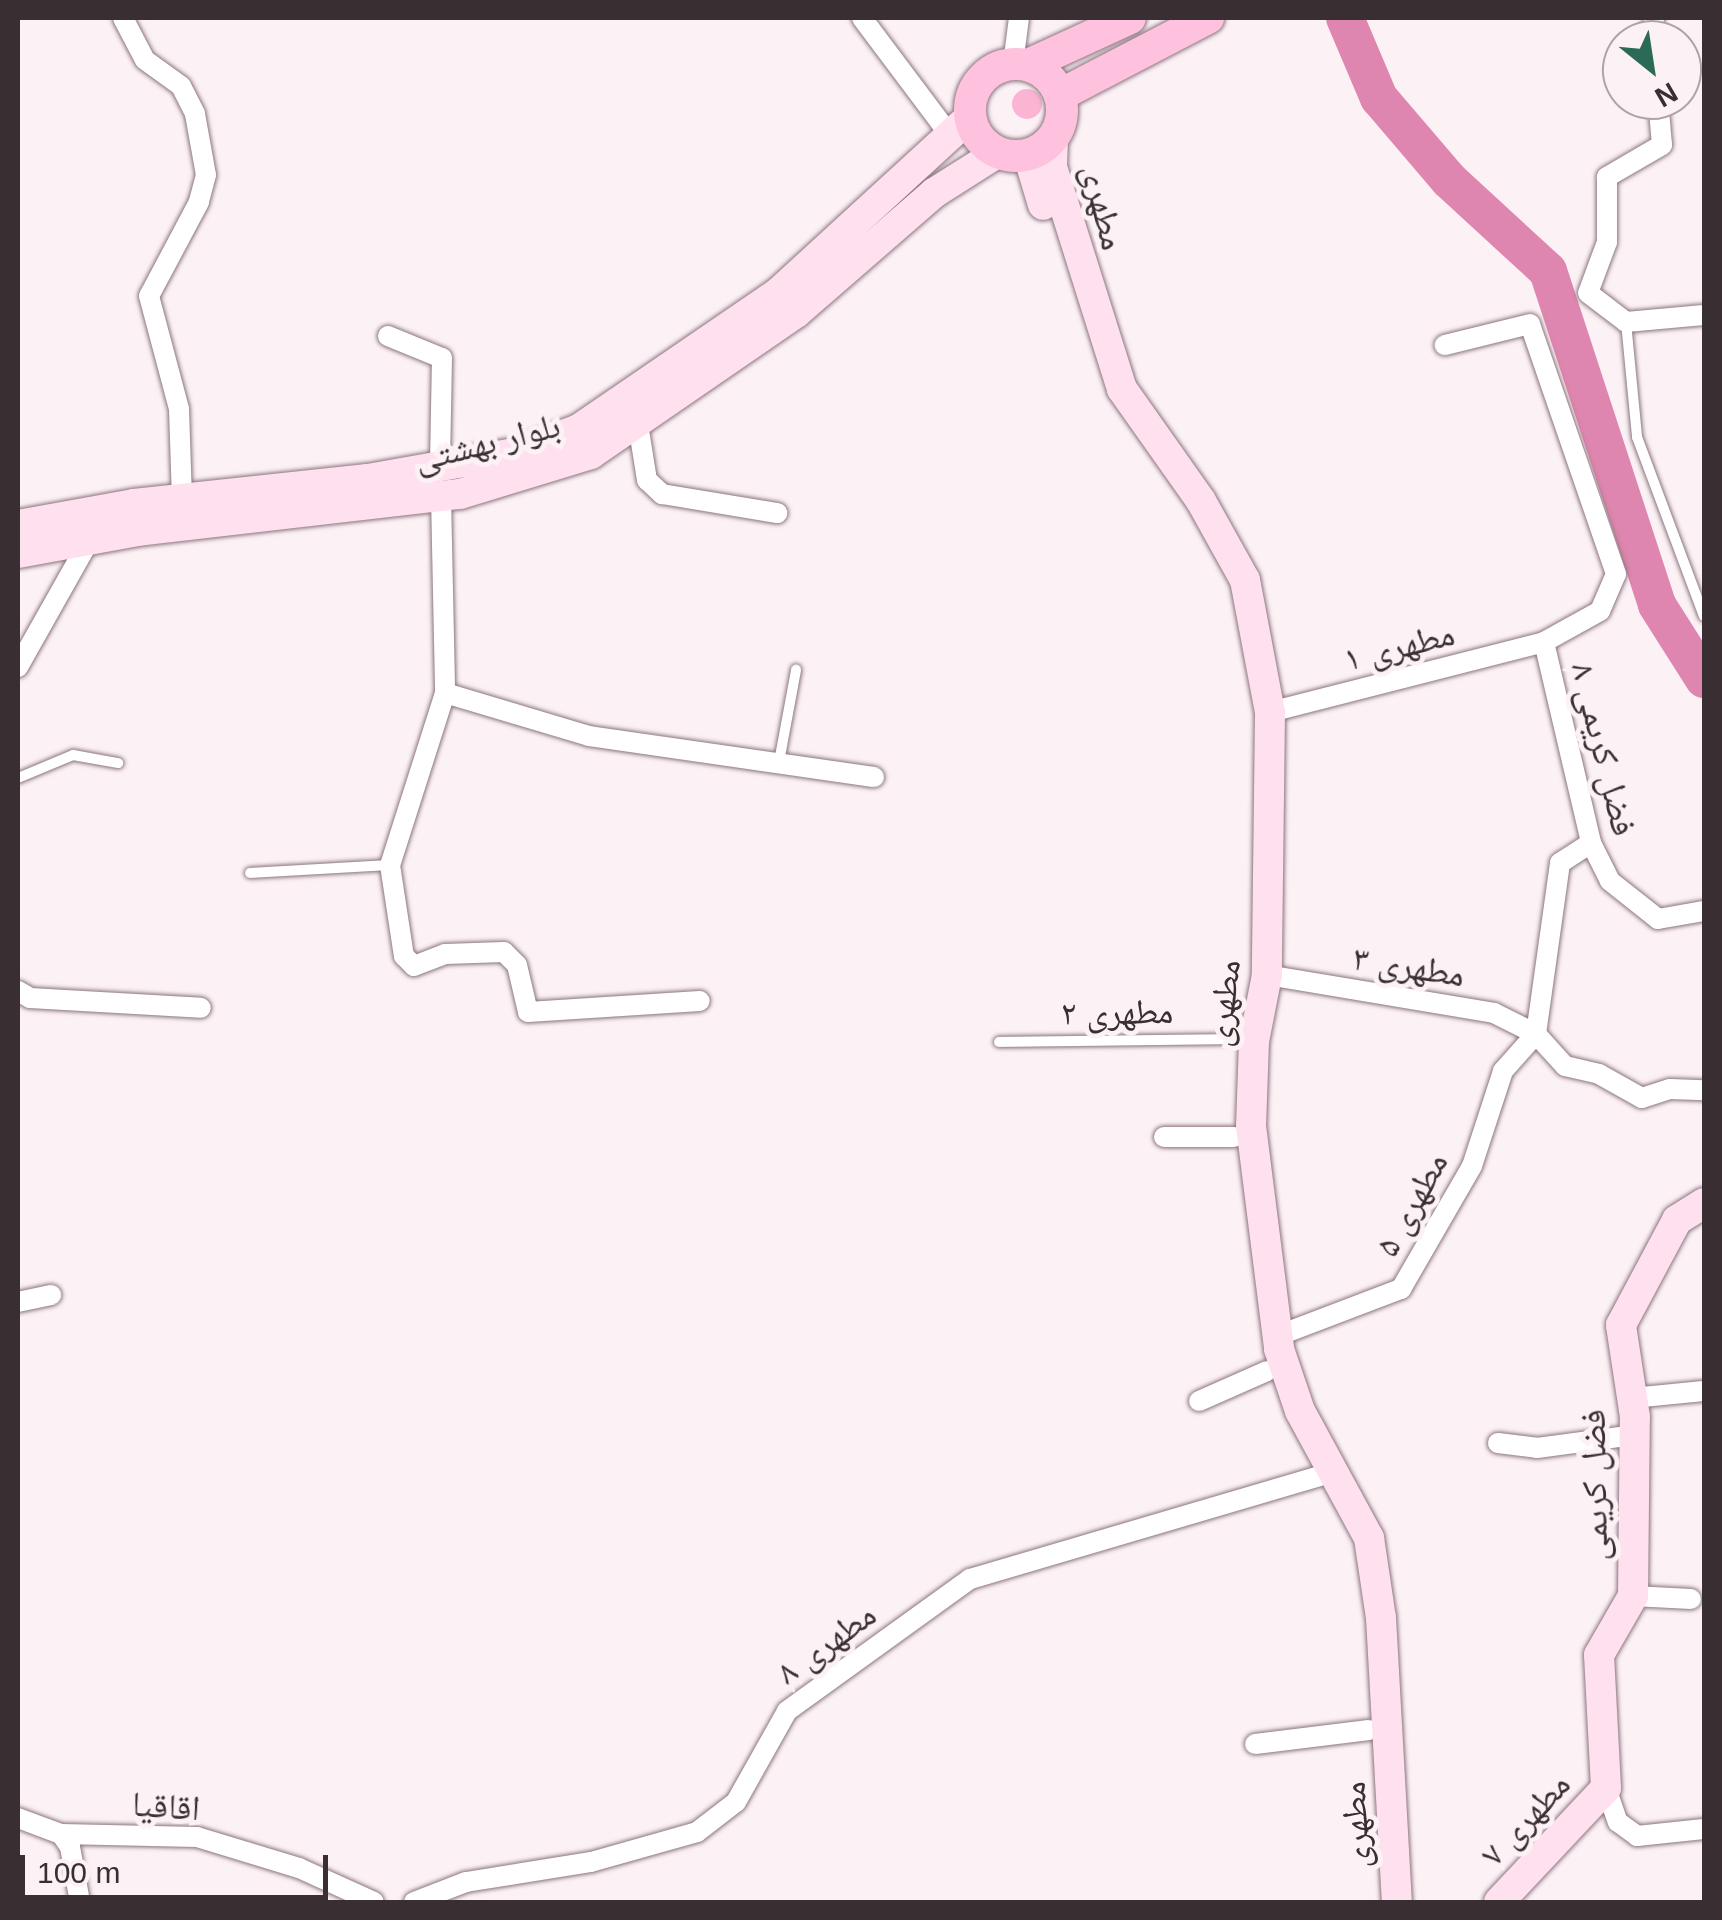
<!DOCTYPE html>
<html>
<head>
<meta charset="utf-8">
<style>
  body { margin:0 }
  #map { position:relative; width:1722px; height:1920px; overflow:hidden; background:#fcf2f6; font-family:Helvetica,"Noto Naskh Arabic",sans-serif }
  div>[style] { position:absolute }
  .green>* { inset:0; background:#fbb4d3 }
  .round { border-radius:50% }
  .river>* { height:38px; margin:-19px; padding:0 19px; transform-origin:19px; border-radius:19px; background:#de86af }
  .roads { filter:drop-shadow(0 0 2px #8c757f) drop-shadow(0 0 2px #8c757f) }
  .lane>* { height:10px; margin:-5px; padding:0 5px; transform-origin:5px; border-radius:5px; background:#fff }
  .street>* { height:20px; margin:-10px; padding:0 10px; transform-origin:10px; border-radius:10px; background:#fff }
  .secondary>* { height:30px; margin:-15px; padding:0 15px; transform-origin:15px; border-radius:15px; background:#ffe0ee }
  .primary>* { height:32px; margin:-16px; padding:0 16px; transform-origin:16px; border-radius:16px; background:#fec2de }
  .primary>.ring { margin:-16px; padding:0; box-sizing:content-box; background:none; border:32px solid #fec2de; border-radius:50% }
  span { translate:-50% -50%; white-space:nowrap; text-align:center; line-height:1.15; -webkit-text-stroke:10px #fcf2f6; paint-order:stroke }
  .street-label { font-size:35px; color:#392f33 }
  .frame { position:absolute; inset:0; border:20px solid #392f33; pointer-events:none }
  .north { position:absolute; left:1602px; top:20px; width:100px; height:100px; box-sizing:border-box; background:#fcf2f6; border:2px solid #aea4a8; border-radius:50%; rotate:150deg; font-size:28px; font-weight:700; line-height:40px; text-align:center; color:#392f33 }
  .north::after { content:''; display:block; margin:auto; width:35px; height:45px; background:#2a6a57; clip-path:polygon(50% 0,100% 100%,50% 72%,0 100%) }
  .scale { position:absolute; left:20px; top:1855px; width:308px; height:45px; box-sizing:border-box; border:5px solid #392f33; border-top:0; padding-left:12px; font-size:30px; line-height:35px; white-space:nowrap; color:#392f33; -webkit-text-stroke:8px #fcf2f6; paint-order:stroke }
</style>
</head>
<body>
<div id="map">
  <div class="green">
    <i class="round" style="left:1012px;top:89px;width:30px;height:30px"></i>
  </div>
  <div class="river">
    <i style="left:1345px;top:18px;width:87px;rotate:67deg"></i>
    <i style="left:1379px;top:98px;width:108px;rotate:49.5deg"></i>
    <i style="left:1449px;top:180px;width:134px;rotate:42.6deg"></i>
    <i style="left:1548px;top:271px;width:351px;rotate:71.9deg"></i>
    <i style="left:1657px;top:605px;width:88px;rotate:57.6deg"></i>
  </div>
  <div class="roads">
    <div class="lane">
      <i style="left:1626px;top:322px;width:116px;rotate:84.5deg"></i>
      <i style="left:1637px;top:437px;width:191px;rotate:69.5deg"></i>
      <i style="left:779px;top:762px;width:94px;rotate:-79.5deg"></i>
      <i style="left:18px;top:778px;width:60px;rotate:-22.7deg"></i>
      <i style="left:73px;top:755px;width:46px;rotate:10.1deg"></i>
      <i style="left:250px;top:873px;width:139px;rotate:-3.3deg"></i>
      <i style="left:999px;top:1042px;width:236px;rotate:-0.7deg"></i>
    </div>
    <div class="street">
      <i style="left:123px;top:18px;width:47px;rotate:62.4deg"></i>
      <i style="left:145px;top:60px;width:44px;rotate:35.8deg"></i>
      <i style="left:181px;top:86px;width:31px;rotate:63deg"></i>
      <i style="left:195px;top:114px;width:62px;rotate:79.8deg"></i>
      <i style="left:206px;top:175px;width:28px;rotate:105deg"></i>
      <i style="left:199px;top:202px;width:106px;rotate:118deg"></i>
      <i style="left:149px;top:296px;width:117px;rotate:75.1deg"></i>
      <i style="left:179px;top:409px;width:89px;rotate:88.1deg"></i>
      <i style="left:862px;top:18px;width:150px;rotate:53.1deg"></i>
      <i style="left:1651px;top:40px;width:22px;rotate:-82deg"></i>
      <i style="left:1013px;top:64px;width:46px;rotate:-82.6deg"></i>
      <i style="left:1658px;top:100px;width:45px;rotate:84.9deg"></i>
      <i style="left:1662px;top:145px;width:64px;rotate:149.8deg"></i>
      <i style="left:1607px;top:177px;width:65px;rotate:90deg"></i>
      <i style="left:1607px;top:242px;width:54px;rotate:110.4deg"></i>
      <i style="left:1588px;top:293px;width:48px;rotate:37.3deg"></i>
      <i style="left:1626px;top:322px;width:78px;rotate:-5.1deg"></i>
      <i style="left:388px;top:336px;width:58px;rotate:22.2deg"></i>
      <i style="left:442px;top:358px;width:108px;rotate:91.1deg"></i>
      <i style="left:638px;top:424px;width:57px;rotate:80.9deg"></i>
      <i style="left:647px;top:480px;width:21px;rotate:43deg"></i>
      <i style="left:662px;top:494px;width:117px;rotate:9.4deg"></i>
      <i style="left:441px;top:496px;width:197px;rotate:88.8deg"></i>
      <i style="left:445px;top:693px;width:181px;rotate:107.7deg"></i>
      <i style="left:390px;top:865px;width:92px;rotate:81.3deg"></i>
      <i style="left:404px;top:956px;width:14px;rotate:45deg"></i>
      <i style="left:414px;top:966px;width:33px;rotate:-21deg"></i>
      <i style="left:445px;top:954px;width:59px;rotate:-1.9deg"></i>
      <i style="left:504px;top:952px;width:18px;rotate:45deg"></i>
      <i style="left:517px;top:965px;width:48px;rotate:76.8deg"></i>
      <i style="left:528px;top:1012px;width:172px;rotate:-3.7deg"></i>
      <i style="left:1544px;top:642px;width:206px;rotate:76.8deg"></i>
      <i style="left:1591px;top:843px;width:42px;rotate:63.4deg"></i>
      <i style="left:1610px;top:881px;width:61px;rotate:38.4deg"></i>
      <i style="left:1658px;top:919px;width:47px;rotate:-9.9deg"></i>
      <i style="left:18px;top:667px;width:147px;rotate:-60.6deg"></i>
      <i style="left:445px;top:693px;width:150px;rotate:16.6deg"></i>
      <i style="left:589px;top:736px;width:288px;rotate:8.2deg"></i>
      <i style="left:1270px;top:712px;width:283px;rotate:-14.3deg"></i>
      <i style="left:1544px;top:642px;width:64px;rotate:-29deg"></i>
      <i style="left:1600px;top:611px;width:40px;rotate:-66.6deg"></i>
      <i style="left:1616px;top:574px;width:264px;rotate:-109deg"></i>
      <i style="left:1530px;top:324px;width:88px;rotate:166.1deg"></i>
      <i style="left:1267px;top:975px;width:230px;rotate:9.5deg"></i>
      <i style="left:1494px;top:1013px;width:47px;rotate:26.6deg"></i>
      <i style="left:1536px;top:1034px;width:43px;rotate:47.8deg"></i>
      <i style="left:1565px;top:1066px;width:35px;rotate:13deg"></i>
      <i style="left:1599px;top:1074px;width:49px;rotate:29.2deg"></i>
      <i style="left:1642px;top:1098px;width:29px;rotate:-18deg"></i>
      <i style="left:1670px;top:1089px;width:34px;rotate:2deg"></i>
      <i style="left:18px;top:991px;width:14px;rotate:30deg"></i>
      <i style="left:30px;top:998px;width:171px;rotate:3.3deg"></i>
      <i style="left:1536px;top:1034px;width:173px;rotate:-82deg"></i>
      <i style="left:1560px;top:863px;width:37px;rotate:-33deg"></i>
      <i style="left:1164px;top:1137px;width:70px"></i>
      <i style="left:18px;top:1302px;width:34px;rotate:-12deg"></i>
      <i style="left:1277px;top:1336px;width:133px;rotate:-20.8deg"></i>
      <i style="left:1401px;top:1289px;width:142px;rotate:-60deg"></i>
      <i style="left:1472px;top:1166px;width:100px;rotate:-71.9deg"></i>
      <i style="left:1503px;top:1071px;width:50px;rotate:-48.3deg"></i>
      <i style="left:1632px;top:1398px;width:72px;rotate:-5.6deg"></i>
      <i style="left:1199px;top:1401px;width:74px;rotate:-23.8deg"></i>
      <i style="left:1498px;top:1443px;width:39px;rotate:7deg"></i>
      <i style="left:1537px;top:1448px;width:99px;rotate:-7.6deg"></i>
      <i style="left:1633px;top:1596px;width:58px;rotate:3deg"></i>
      <i style="left:1255px;top:1744px;width:115px;rotate:-7deg"></i>
      <i style="left:1606px;top:1788px;width:36px;rotate:71deg"></i>
      <i style="left:1618px;top:1822px;width:24px;rotate:36deg"></i>
      <i style="left:1637px;top:1836px;width:67px;rotate:-6deg"></i>
      <i style="left:18px;top:1818px;width:46px;rotate:20.4deg"></i>
      <i style="left:61px;top:1834px;width:16px;rotate:55deg"></i>
      <i style="left:70px;top:1847px;width:56px;rotate:79.7deg"></i>
      <i style="left:61px;top:1834px;width:136px;rotate:1.3deg"></i>
      <i style="left:197px;top:1837px;width:107px;rotate:16.9deg"></i>
      <i style="left:299px;top:1868px;width:82px;rotate:24.4deg"></i>
      <i style="left:414px;top:1902px;width:56px;rotate:-21deg"></i>
      <i style="left:466px;top:1882px;width:127px;rotate:-9.1deg"></i>
      <i style="left:591px;top:1862px;width:110px;rotate:-15.8deg"></i>
      <i style="left:697px;top:1832px;width:49px;rotate:-37.6deg"></i>
      <i style="left:736px;top:1802px;width:104px;rotate:-60.7deg"></i>
      <i style="left:787px;top:1711px;width:226px;rotate:-35.8deg"></i>
      <i style="left:970px;top:1579px;width:364px;rotate:-16.4deg"></i>
    </div>
    <div class="secondary">
      <i style="left:1053px;top:138px;width:29px;rotate:92deg"></i>
      <i style="left:1052px;top:167px;width:233px;rotate:72.5deg"></i>
      <i style="left:1122px;top:389px;width:137px;rotate:54.8deg"></i>
      <i style="left:1201px;top:501px;width:90px;rotate:60.9deg"></i>
      <i style="left:1245px;top:580px;width:134px;rotate:79.3deg"></i>
      <i style="left:1270px;top:712px;width:263px;rotate:90.7deg"></i>
      <i style="left:1267px;top:975px;width:67px;rotate:101.1deg"></i>
      <i style="left:1254px;top:1041px;width:85px;rotate:92deg"></i>
      <i style="left:1251px;top:1126px;width:225px;rotate:82.8deg"></i>
      <i style="left:1279px;top:1349px;width:65px;rotate:71.3deg"></i>
      <i style="left:1300px;top:1411px;width:145px;rotate:61.5deg"></i>
      <i style="left:1369px;top:1538px;width:81px;rotate:81.5deg"></i>
      <i style="left:1381px;top:1618px;width:284px;rotate:86.8deg"></i>
      <i style="left:1028px;top:155px;width:52px;rotate:73.3deg"></i>
      <i style="left:18px;top:525px;width:118px;rotate:-10.3deg"></i>
      <i style="left:134px;top:504px;width:235px;rotate:-6.1deg"></i>
      <i style="left:368px;top:479px;width:153px;rotate:-10.1deg"></i>
      <i style="left:519px;top:452px;width:64px;rotate:-21deg"></i>
      <i style="left:579px;top:429px;width:242px;rotate:-34.4deg"></i>
      <i style="left:779px;top:292px;width:259px;rotate:-42.5deg"></i>
      <i style="left:18px;top:553px;width:122px;rotate:-10.4deg"></i>
      <i style="left:138px;top:531px;width:324px;rotate:-6.6deg"></i>
      <i style="left:460px;top:494px;width:137px;rotate:-17deg"></i>
      <i style="left:591px;top:454px;width:249px;rotate:-34.5deg"></i>
      <i style="left:796px;top:313px;width:183px;rotate:-41deg"></i>
      <i style="left:934px;top:193px;width:75px;rotate:-32.4deg"></i>
      <i style="left:1499px;top:1902px;width:156px;rotate:-46.8deg"></i>
      <i style="left:1606px;top:1788px;width:133px;rotate:-93deg"></i>
      <i style="left:1599px;top:1655px;width:68px;rotate:-60deg"></i>
      <i style="left:1633px;top:1596px;width:179px;rotate:-89.4deg"></i>
      <i style="left:1635px;top:1417px;width:93px;rotate:-98.7deg"></i>
      <i style="left:1621px;top:1325px;width:119px;rotate:-61.9deg"></i>
      <i style="left:1677px;top:1220px;width:32px;rotate:-32deg"></i>
    </div>
    <div class="primary">
      <i class="ring" style="left:970px;top:64px;width:60px;height:60px"></i>
      <i style="left:1028px;top:65px;width:112px;rotate:-24.7deg"></i>
      <i style="left:1060px;top:95px;width:167px;rotate:-27.5deg"></i>
    </div>
  </div>
  <div class="street-label">
    <span style="left:1104px;top:207px;rotate:76deg">مطهری</span>
    <span style="left:487px;top:442px;rotate:-14deg">بلوار بهشتی</span>
    <span style="left:1399px;top:646px;rotate:-14deg">مطهری ۱</span>
    <span style="left:1604px;top:749px;rotate:76deg">فضل کریمی ۸</span>
    <span style="left:1409px;top:966px;rotate:9deg">مطهری ۳</span>
    <span style="left:1223px;top:1003px;rotate:-83deg">مطهری</span>
    <span style="left:1117px;top:1012px;rotate:-1deg">مطهری ۲</span>
    <span style="left:1411px;top:1204px;rotate:-61deg">مطهری ۵</span>
    <span style="left:1594px;top:1485px;rotate:-91deg">فضل کریمی</span>
    <span style="left:826px;top:1643px;rotate:-36deg">مطهری ۸</span>
    <span style="left:166px;top:1806px;rotate:4deg">اقاقیا</span>
    <span style="left:1525px;top:1819px;rotate:-47deg">مطهری ۷</span>
    <span style="left:1355px;top:1825px;rotate:-93deg">مطهری</span>
  </div>
  <div class="frame"></div>
  <div class="north">N</div>
  <div class="scale">100 m</div>
</div>
</body>
</html>
